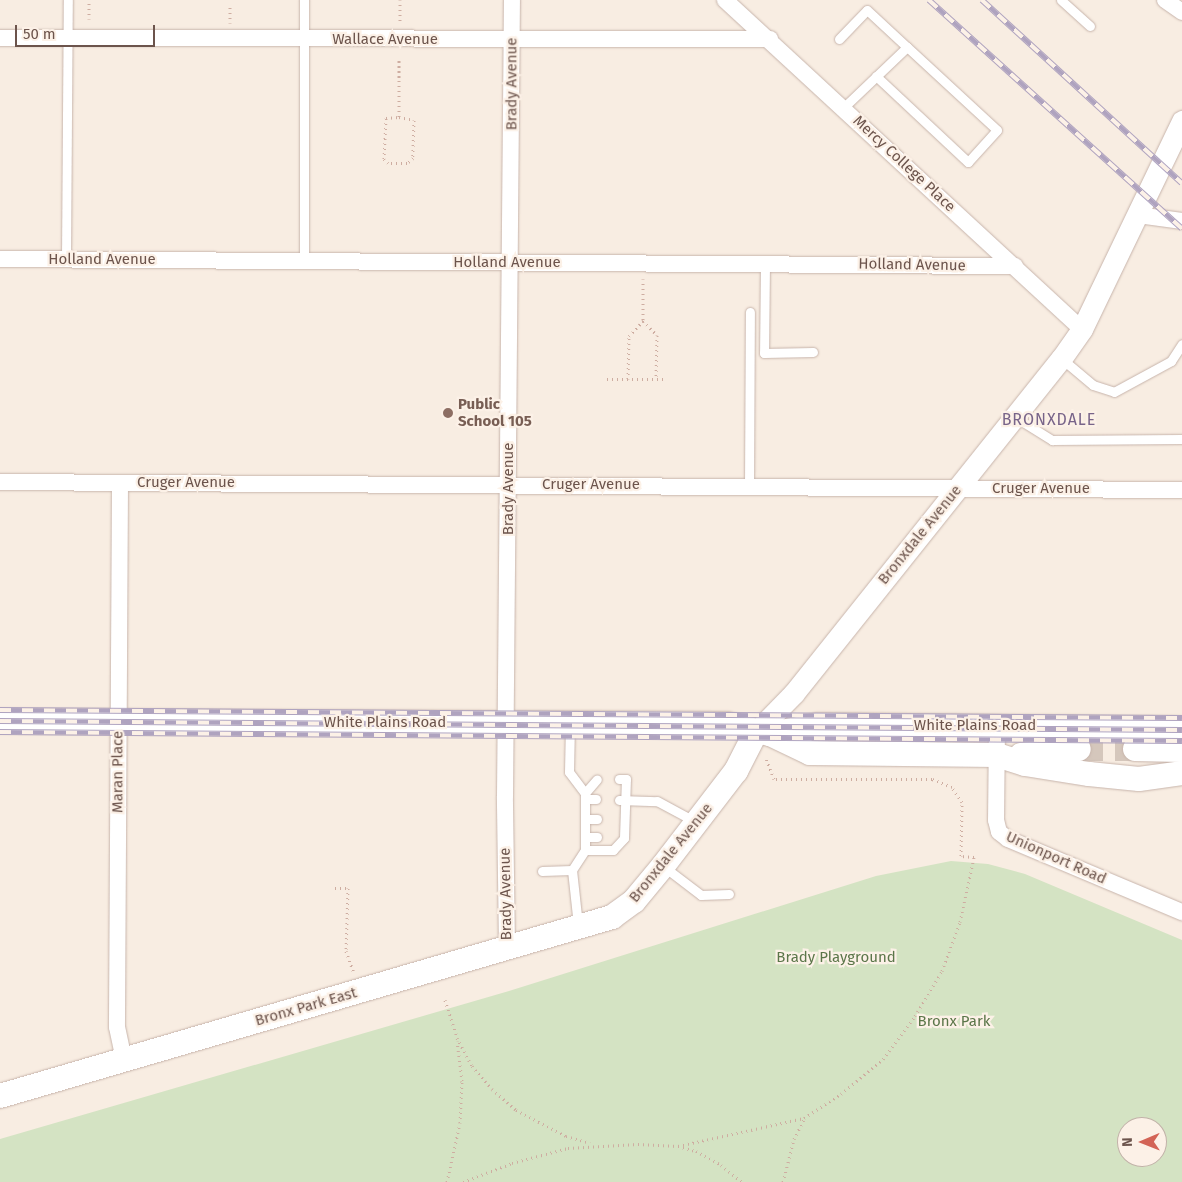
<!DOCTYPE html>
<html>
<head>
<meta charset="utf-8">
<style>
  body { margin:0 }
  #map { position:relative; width:1182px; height:1182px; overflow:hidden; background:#f8ede2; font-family:"Fira Sans",sans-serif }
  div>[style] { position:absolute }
  .green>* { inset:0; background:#d4e3c3 }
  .secondary-tunnel>* { height:24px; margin-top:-12px; transform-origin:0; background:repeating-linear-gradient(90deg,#d5c7bc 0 24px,transparent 0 36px) }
  .path>* { height:3px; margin-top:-1.5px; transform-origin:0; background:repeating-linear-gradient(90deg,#ceada1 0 1px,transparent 0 5px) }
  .roads { filter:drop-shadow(0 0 1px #c7b4ab) drop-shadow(0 0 1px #c7b4ab) }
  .service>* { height:9px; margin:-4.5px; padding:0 4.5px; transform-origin:4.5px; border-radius:4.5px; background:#fff }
  .minor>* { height:16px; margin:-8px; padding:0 8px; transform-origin:8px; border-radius:8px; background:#fff }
  .tertiary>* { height:21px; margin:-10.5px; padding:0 10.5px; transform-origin:10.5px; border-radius:10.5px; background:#fff }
  .secondary>* { height:24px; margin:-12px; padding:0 12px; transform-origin:12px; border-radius:12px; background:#fff }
  .rail>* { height:5.5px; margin-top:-2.75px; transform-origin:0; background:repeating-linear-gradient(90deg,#fcf1e7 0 11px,#afa3bf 0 22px); box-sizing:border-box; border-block:1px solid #afa3bf }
  .dots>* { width:14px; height:14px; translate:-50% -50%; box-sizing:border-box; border:2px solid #fcf1e7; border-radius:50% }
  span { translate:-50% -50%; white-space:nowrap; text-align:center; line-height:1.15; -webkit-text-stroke:4.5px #fcf1e7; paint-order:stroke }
  .street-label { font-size:15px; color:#6c544c }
  .education-label { font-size:15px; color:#785e54; font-weight:700 }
  .left { translate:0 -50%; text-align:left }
  .park-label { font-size:15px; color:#5b7649 }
  .neighbourhood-label { font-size:16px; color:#786489; letter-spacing:1px }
  .north { position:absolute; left:1117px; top:1117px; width:50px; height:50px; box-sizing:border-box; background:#fcf1e7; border:1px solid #c2b2a9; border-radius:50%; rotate:269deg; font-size:14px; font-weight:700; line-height:20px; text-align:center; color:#6c544c }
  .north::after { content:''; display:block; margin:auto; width:18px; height:22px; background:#d36456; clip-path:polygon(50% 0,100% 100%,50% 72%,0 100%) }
  .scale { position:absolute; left:15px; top:25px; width:140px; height:22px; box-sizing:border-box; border:2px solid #6c544c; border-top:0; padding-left:6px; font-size:15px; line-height:18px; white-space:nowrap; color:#6c544c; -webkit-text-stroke:4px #fcf1e7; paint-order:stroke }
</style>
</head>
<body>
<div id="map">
  <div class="green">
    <i style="clip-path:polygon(evenodd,951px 861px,988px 864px,1025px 874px,1182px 940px,1182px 1182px,0 1182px,0 1139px,509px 991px,876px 876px,951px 861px,1127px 1127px,1157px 1127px,1157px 1157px,1127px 1157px,1127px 1127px)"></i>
  </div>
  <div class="secondary-tunnel">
    <i style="left:1079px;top:749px;width:56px"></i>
  </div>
  <div class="path">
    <i style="left:400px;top:0;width:21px;rotate:90deg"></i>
    <i style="left:89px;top:19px;width:19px;rotate:-90deg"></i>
    <i style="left:230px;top:23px;width:19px;rotate:-90deg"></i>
    <i style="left:399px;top:117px;width:15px;rotate:11deg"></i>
    <i style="left:414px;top:120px;width:38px;rotate:92deg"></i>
    <i style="left:413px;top:158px;width:8px;rotate:140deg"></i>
    <i style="left:407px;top:163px;width:19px;rotate:180deg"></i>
    <i style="left:388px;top:163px;width:6px;rotate:-135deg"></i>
    <i style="left:384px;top:159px;width:41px;rotate:-87.2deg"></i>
    <i style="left:386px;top:118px;width:13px;rotate:-4deg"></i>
    <i style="left:399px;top:117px;width:58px;rotate:-90deg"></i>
    <i style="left:643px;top:279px;width:42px;rotate:90deg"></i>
    <i style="left:643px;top:321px;width:20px;rotate:45deg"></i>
    <i style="left:657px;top:335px;width:44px;rotate:91.3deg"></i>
    <i style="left:607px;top:379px;width:58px"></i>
    <i style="left:628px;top:379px;width:43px;rotate:-88.7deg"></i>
    <i style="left:629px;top:336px;width:21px;rotate:-47deg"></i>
    <i style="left:335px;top:888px;width:13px"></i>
    <i style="left:348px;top:888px;width:63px;rotate:91.8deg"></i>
    <i style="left:346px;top:951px;width:23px;rotate:70deg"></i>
    <i style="left:445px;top:1000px;width:40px;rotate:72deg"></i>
    <i style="left:457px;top:1038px;width:32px;rotate:62deg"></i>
    <i style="left:472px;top:1066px;width:30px;rotate:49deg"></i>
    <i style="left:492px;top:1089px;width:32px;rotate:41deg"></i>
    <i style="left:516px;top:1110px;width:56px;rotate:27.5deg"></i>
    <i style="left:566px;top:1136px;width:25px;rotate:16deg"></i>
    <i style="left:678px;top:1146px;width:129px;rotate:-12.5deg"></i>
    <i style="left:804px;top:1118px;width:44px;rotate:-33deg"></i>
    <i style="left:841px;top:1094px;width:55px;rotate:-39.8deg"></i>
    <i style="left:883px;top:1059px;width:54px;rotate:-53.3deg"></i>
    <i style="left:915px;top:1016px;width:52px;rotate:-59deg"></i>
    <i style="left:942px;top:971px;width:52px;rotate:-69.8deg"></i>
    <i style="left:960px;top:922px;width:66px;rotate:-77.8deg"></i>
    <i style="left:974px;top:857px;width:13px;rotate:-176deg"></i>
    <i style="left:961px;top:856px;width:54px;rotate:-88.9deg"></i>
    <i style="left:962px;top:802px;width:18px;rotate:-124deg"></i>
    <i style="left:952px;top:787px;width:22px;rotate:-158deg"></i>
    <i style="left:932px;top:779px;width:158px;rotate:180deg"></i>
    <i style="left:774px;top:779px;width:22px;rotate:-111deg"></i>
    <i style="left:447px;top:1182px;width:60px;rotate:-77.6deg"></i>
    <i style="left:460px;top:1123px;width:42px;rotate:-87.3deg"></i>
    <i style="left:462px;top:1081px;width:40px;rotate:-97.1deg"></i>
    <i style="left:463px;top:1182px;width:53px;rotate:-21.2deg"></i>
    <i style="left:512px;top:1163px;width:58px;rotate:-15deg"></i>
    <i style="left:568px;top:1148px;width:70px;rotate:-3.3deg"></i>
    <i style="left:638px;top:1144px;width:40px;rotate:2.9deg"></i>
    <i style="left:678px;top:1146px;width:19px;rotate:16deg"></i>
    <i style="left:696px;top:1151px;width:29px;rotate:29deg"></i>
    <i style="left:721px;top:1165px;width:27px;rotate:39deg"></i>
    <i style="left:783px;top:1182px;width:44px;rotate:-75.7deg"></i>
    <i style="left:794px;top:1139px;width:22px;rotate:-63deg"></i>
  </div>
  <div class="roads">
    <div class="service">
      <i style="left:1061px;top:0;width:39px;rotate:42deg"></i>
      <i style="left:839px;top:39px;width:40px;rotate:-46deg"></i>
      <i style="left:867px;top:10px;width:54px;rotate:42.8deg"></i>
      <i style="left:907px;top:47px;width:88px;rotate:136.4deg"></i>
      <i style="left:876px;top:76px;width:126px;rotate:43.1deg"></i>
      <i style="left:968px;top:162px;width:43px;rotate:-47.8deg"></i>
      <i style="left:997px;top:130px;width:122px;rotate:-137.3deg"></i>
      <i style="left:66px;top:260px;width:260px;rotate:-89.6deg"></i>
      <i style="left:304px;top:262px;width:262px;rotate:-90deg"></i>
      <i style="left:765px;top:263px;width:90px;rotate:90.6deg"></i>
      <i style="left:764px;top:353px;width:49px;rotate:-1.2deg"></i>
      <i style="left:1062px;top:359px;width:40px;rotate:40deg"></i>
      <i style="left:1093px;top:385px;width:22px;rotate:18deg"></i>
      <i style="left:1114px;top:392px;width:65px;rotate:-28.5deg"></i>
      <i style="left:1171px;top:361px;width:20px;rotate:-57deg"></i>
      <i style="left:1015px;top:417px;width:44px;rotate:31.9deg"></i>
      <i style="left:1052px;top:440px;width:130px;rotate:-0.4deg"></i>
      <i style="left:749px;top:487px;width:175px;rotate:-89.7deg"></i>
      <i style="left:570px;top:724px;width:48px;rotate:91.2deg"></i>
      <i style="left:569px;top:772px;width:26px;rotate:53deg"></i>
      <i style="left:585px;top:793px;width:57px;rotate:90deg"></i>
      <i style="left:585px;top:850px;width:24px;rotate:123deg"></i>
      <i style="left:585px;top:793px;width:18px;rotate:-49deg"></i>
      <i style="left:585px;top:799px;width:11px"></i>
      <i style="left:619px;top:800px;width:38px;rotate:2deg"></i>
      <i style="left:657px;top:801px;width:44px;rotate:28.3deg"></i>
      <i style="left:585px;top:819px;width:12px"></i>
      <i style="left:585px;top:837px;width:12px"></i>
      <i style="left:585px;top:850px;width:28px"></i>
      <i style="left:613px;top:850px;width:16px;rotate:-47deg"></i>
      <i style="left:624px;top:838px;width:59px;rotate:-88.1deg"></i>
      <i style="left:626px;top:779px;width:7px;rotate:180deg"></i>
      <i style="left:663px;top:866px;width:48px;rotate:37.3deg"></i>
      <i style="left:701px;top:895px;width:28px;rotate:-2deg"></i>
      <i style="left:542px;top:871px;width:30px;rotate:-2deg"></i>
      <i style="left:572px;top:870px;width:55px;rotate:83.8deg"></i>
    </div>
    <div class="minor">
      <i style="left:725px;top:0;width:485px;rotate:42.7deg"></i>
      <i style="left:1165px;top:0;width:21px;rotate:35deg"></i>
      <i style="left:0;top:38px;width:770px;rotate:0.07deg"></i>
      <i style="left:1137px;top:215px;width:45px;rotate:7.6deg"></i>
      <i style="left:0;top:259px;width:1015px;rotate:0.4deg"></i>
      <i style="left:0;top:482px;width:1182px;rotate:0.39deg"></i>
      <i style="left:120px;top:483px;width:544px;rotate:90.32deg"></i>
      <i style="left:117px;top:1027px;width:34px;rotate:78deg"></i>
      <i style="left:997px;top:727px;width:93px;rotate:90.6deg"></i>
      <i style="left:996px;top:820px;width:12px;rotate:76deg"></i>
      <i style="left:999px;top:832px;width:11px;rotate:38deg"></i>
      <i style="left:1008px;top:839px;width:189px;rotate:22.8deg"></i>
      <i style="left:507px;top:948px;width:152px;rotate:-90.8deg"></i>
      <i style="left:505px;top:796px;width:796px;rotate:-89.5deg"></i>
    </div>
    <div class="tertiary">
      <i style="left:756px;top:732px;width:54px;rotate:-45.7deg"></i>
      <i style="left:794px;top:693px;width:428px;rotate:-51.4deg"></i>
      <i style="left:1061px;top:359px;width:37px;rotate:-55deg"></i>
      <i style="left:1082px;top:329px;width:231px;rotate:-64.3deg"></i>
    </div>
    <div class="secondary">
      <i style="left:0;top:721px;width:727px;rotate:0.24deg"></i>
      <i style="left:727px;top:724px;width:44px;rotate:13.1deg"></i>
      <i style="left:770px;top:734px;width:49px;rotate:-10.6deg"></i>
      <i style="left:818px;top:725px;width:364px;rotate:0.6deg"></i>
      <i style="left:770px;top:734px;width:44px;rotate:25.4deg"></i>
      <i style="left:810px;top:753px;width:187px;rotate:0.6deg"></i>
      <i style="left:997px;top:755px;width:29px;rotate:18deg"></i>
      <i style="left:1025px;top:764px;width:65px;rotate:8.9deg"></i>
      <i style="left:1089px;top:774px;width:50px;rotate:5.7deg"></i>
      <i style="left:1139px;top:779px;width:43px;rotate:-7.9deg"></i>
      <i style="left:1135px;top:749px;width:47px;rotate:1.2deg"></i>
      <i style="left:1021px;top:755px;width:58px;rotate:-5.9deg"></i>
      <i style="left:0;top:1096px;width:638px;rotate:-16.3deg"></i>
      <i style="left:612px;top:917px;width:27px;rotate:-36deg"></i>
      <i style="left:634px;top:901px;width:45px;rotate:-50.4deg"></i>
      <i style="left:663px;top:866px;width:120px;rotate:-52.5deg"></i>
      <i style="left:736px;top:771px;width:44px;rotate:-62.9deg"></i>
    </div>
  </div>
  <div class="rail">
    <i style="left:929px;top:0;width:341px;rotate:42.1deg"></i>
    <i style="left:982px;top:0;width:271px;rotate:42.5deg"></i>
    <i style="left:0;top:710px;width:1182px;rotate:0.39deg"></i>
    <i style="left:0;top:721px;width:1182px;rotate:0.44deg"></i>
    <i style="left:0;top:732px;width:1182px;rotate:0.44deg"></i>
  </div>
  <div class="dots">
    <i style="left:448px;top:413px;background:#8d6e63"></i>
  </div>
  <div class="street-label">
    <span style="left:385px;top:40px">Wallace Avenue</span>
    <span style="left:512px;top:84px;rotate:-90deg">Brady Avenue</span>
    <span style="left:904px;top:164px;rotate:43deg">Mercy College Place</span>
    <span style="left:102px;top:260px">Holland Avenue</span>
    <span style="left:507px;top:263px">Holland Avenue</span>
    <span style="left:912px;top:265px;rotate:1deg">Holland Avenue</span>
    <span style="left:186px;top:483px">Cruger Avenue</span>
    <span style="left:591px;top:485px">Cruger Avenue</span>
    <span style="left:509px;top:489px;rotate:-90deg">Brady Avenue</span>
    <span style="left:1041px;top:489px">Cruger Avenue</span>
    <span style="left:920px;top:535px;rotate:-51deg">Bronxdale Avenue</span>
    <span style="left:385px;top:723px">White Plains Road</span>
    <span style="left:975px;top:726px">White Plains Road</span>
    <span style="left:118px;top:772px;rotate:-90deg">Maran Place</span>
    <span style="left:671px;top:853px;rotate:-51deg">Bronxdale Avenue</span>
    <span style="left:1056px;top:858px;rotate:24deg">Unionport Road</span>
    <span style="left:506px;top:894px;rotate:-91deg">Brady Avenue</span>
    <span style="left:306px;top:1007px;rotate:-16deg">Bronx Park East</span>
  </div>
  <div class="education-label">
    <span class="left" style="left:458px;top:413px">Public<br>School 105</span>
  </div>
  <div class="park-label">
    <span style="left:836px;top:958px">Brady Playground</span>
    <span style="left:954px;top:1022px">Bronx Park</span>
  </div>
  <div class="neighbourhood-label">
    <span style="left:1049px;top:420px">BRONXDALE</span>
  </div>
  <div class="north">N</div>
  <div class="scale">50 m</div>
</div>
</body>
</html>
